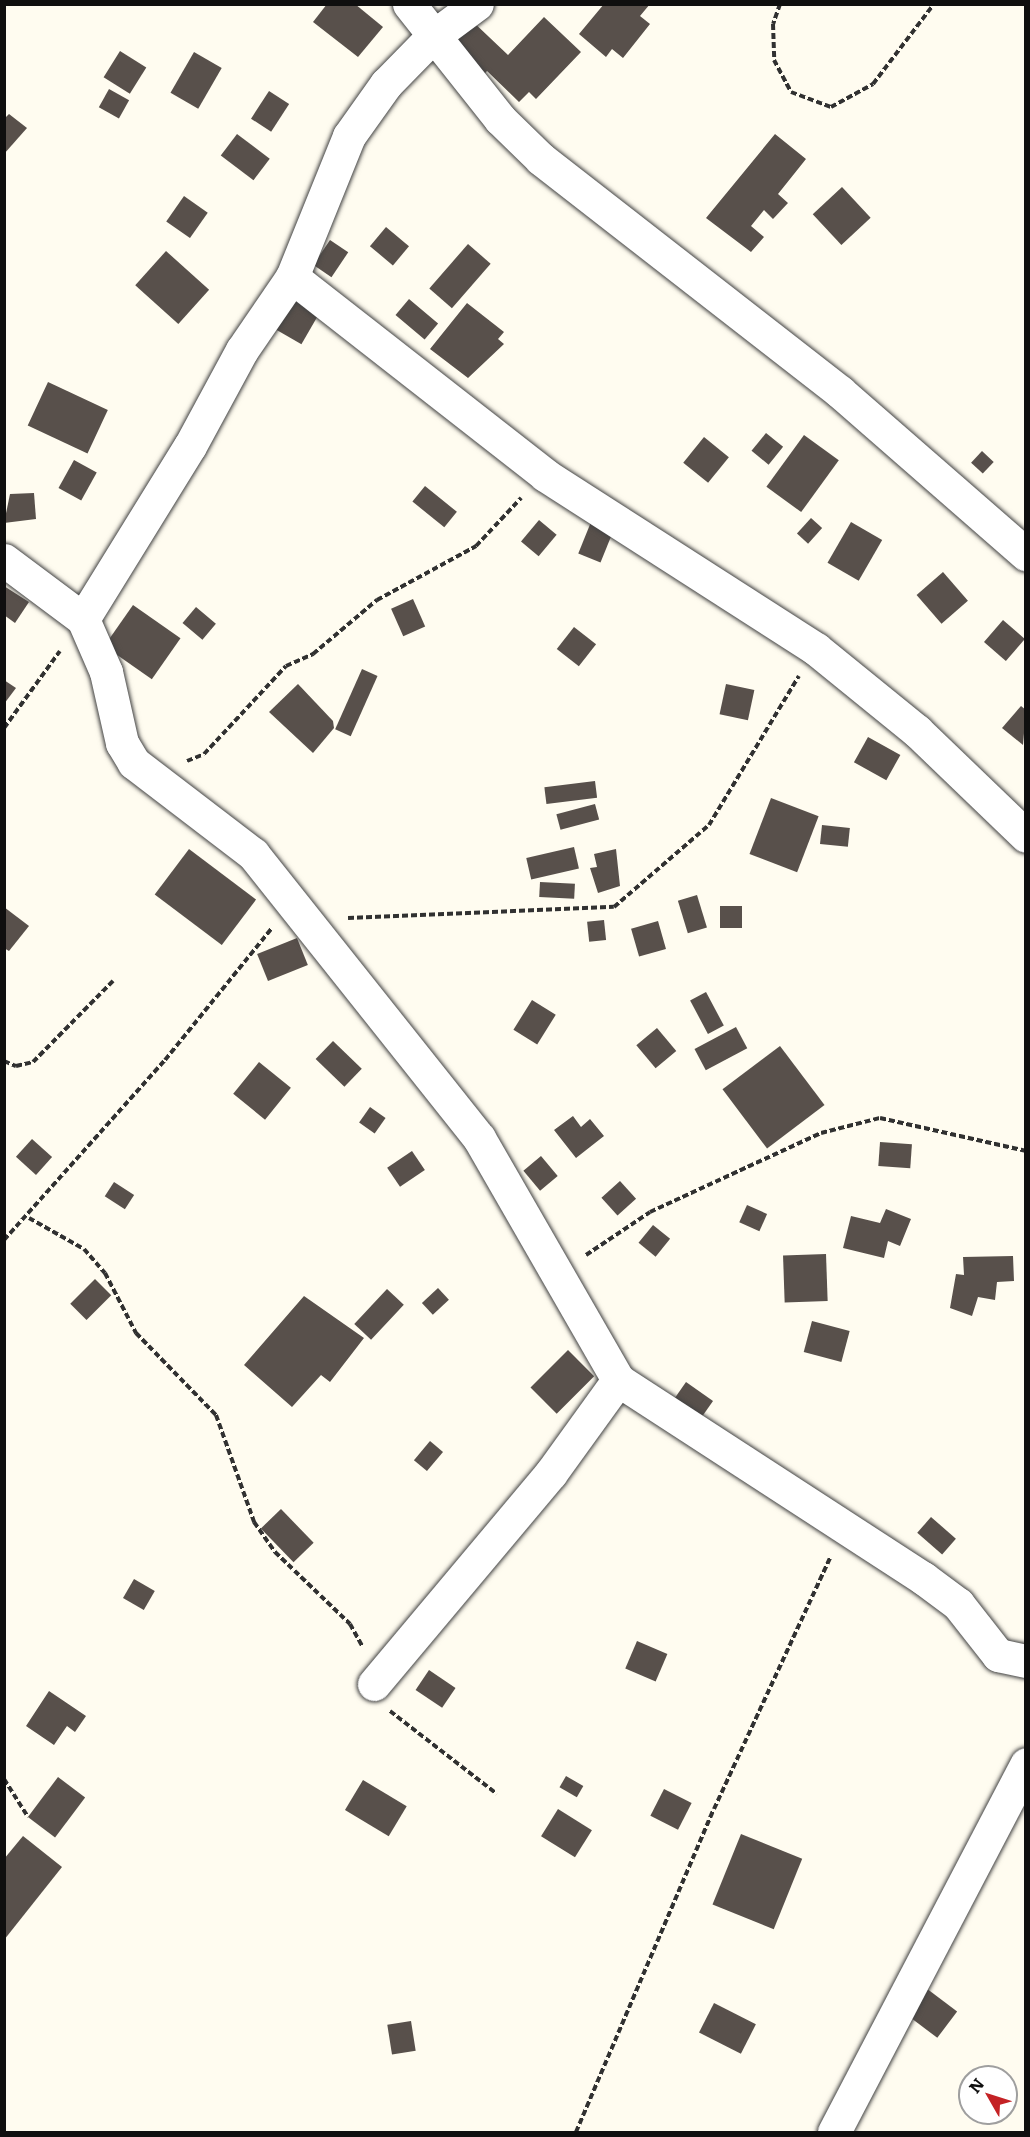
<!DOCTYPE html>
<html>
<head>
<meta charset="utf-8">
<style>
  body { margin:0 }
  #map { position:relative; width:1030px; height:2137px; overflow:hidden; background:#fffcf0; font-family:Literata,serif }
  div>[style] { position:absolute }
  .building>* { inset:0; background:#58504b; transform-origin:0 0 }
  .path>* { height:4px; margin-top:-2px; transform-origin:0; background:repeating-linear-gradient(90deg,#313131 0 6px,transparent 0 9px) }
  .roads { filter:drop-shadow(0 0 2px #424242) drop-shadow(0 0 2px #424242) }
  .minor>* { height:33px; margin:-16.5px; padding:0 16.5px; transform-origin:16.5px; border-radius:16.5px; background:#fff }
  span { translate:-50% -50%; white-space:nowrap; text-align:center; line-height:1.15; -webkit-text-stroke:6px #fff; paint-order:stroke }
  .frame { position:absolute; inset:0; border:6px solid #0f0f0f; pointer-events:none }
  .north { position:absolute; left:958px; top:2065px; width:60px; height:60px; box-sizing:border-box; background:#fff; border:2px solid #9f9f9f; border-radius:50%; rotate:309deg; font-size:16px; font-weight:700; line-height:24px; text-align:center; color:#0f0f0f }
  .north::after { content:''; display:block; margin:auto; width:21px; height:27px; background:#c42225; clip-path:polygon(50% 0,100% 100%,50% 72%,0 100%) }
</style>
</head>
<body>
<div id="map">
  <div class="building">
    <i style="clip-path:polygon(327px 4px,355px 4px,383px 27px,358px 57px,313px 22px)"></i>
    <i style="clip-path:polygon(604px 4px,650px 4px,640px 16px,650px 24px,623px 58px,612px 49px,606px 57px,579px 34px)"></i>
    <i style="clip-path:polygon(544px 17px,581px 52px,536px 99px,529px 92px,519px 102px,487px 71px,478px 81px,441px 47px,469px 18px,508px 55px)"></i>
    <i style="left:120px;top:51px;width:31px;height:31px;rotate:32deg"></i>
    <i style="left:194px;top:52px;width:32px;height:47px;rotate:30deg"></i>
    <i style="left:109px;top:89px;width:23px;height:21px;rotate:29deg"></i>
    <i style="left:269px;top:91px;width:24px;height:33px;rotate:33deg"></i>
    <i style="clip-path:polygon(9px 114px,27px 128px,4px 154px,4px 119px)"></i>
    <i style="left:237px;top:134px;width:41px;height:27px;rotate:37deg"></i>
    <i style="clip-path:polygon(775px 134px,806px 159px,778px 194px,788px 203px,773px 219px,764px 210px,751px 226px,764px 237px,751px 252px,706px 218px)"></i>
    <i style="left:842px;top:187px;width:42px;height:40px;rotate:47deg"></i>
    <i style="left:184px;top:196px;width:29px;height:31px;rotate:35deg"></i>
    <i style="left:386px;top:227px;width:30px;height:25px;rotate:40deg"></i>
    <i style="left:330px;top:240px;width:22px;height:30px;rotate:34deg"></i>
    <i style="left:468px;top:244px;width:30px;height:59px;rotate:41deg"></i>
    <i style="left:166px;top:251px;width:58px;height:46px;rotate:42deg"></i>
    <i style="left:286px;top:295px;width:38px;height:35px;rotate:30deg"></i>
    <i style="left:409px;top:299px;width:38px;height:21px;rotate:40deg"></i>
    <i style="clip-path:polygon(467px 303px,504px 332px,498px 339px,504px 344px,468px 378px,430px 349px)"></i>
    <i style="left:48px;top:382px;width:66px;height:48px;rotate:25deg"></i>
    <i style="left:766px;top:433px;width:22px;height:23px;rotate:39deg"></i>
    <i style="left:804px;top:435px;width:43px;height:64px;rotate:36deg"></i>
    <i style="left:704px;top:437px;width:32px;height:33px;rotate:39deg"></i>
    <i style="left:982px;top:451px;width:16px;height:16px;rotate:43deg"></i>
    <i style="left:74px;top:460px;width:26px;height:32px;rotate:29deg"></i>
    <i style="left:425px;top:486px;width:41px;height:20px;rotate:39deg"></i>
    <i style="clip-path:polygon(34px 493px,36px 519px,4px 523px,10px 494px)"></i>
    <i style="left:811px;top:518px;width:15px;height:21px;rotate:42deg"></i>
    <i style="left:539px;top:520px;width:23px;height:28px;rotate:40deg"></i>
    <i style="left:591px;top:522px;width:24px;height:34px;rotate:22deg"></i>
    <i style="left:851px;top:522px;width:36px;height:47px;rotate:30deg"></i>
    <i style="left:943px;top:572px;width:38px;height:35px;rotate:49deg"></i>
    <i style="clip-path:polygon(4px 586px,29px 602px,15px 623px,4px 615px)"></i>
    <i style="left:413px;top:599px;width:30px;height:24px;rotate:66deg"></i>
    <i style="left:133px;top:605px;width:58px;height:50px;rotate:35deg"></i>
    <i style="left:196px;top:607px;width:26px;height:21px;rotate:40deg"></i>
    <i style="left:1003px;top:620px;width:29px;height:29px;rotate:41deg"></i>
    <i style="left:574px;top:627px;width:28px;height:28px;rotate:38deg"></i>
    <i style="left:362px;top:669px;width:17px;height:66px;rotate:24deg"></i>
    <i style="clip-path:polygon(4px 680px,16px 688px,4px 704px)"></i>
    <i style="clip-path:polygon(298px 684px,333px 721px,334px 728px,313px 753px,269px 712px)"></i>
    <i style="left:726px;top:684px;width:29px;height:31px;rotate:12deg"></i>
    <i style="clip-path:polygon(1021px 706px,1026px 710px,1023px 745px,1002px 728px)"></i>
    <i style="left:868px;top:737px;width:37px;height:29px;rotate:29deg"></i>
    <i style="left:595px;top:781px;width:17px;height:51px;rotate:83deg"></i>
    <i style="left:771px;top:798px;width:51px;height:60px;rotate:21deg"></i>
    <i style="left:595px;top:804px;width:16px;height:40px;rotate:75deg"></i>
    <i style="left:822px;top:825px;width:28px;height:19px;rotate:6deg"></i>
    <i style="left:574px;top:847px;width:22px;height:49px;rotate:77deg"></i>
    <i style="left:189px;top:849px;width:84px;height:57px;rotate:37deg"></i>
    <i style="clip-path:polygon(616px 849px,620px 886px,598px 893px,590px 868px,597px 867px,594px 854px)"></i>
    <i style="left:540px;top:882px;width:35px;height:15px;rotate:3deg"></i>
    <i style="left:697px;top:895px;width:34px;height:20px;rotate:73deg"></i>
    <i style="left:720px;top:906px;width:22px;height:22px"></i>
    <i style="clip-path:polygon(4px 907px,29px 926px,9px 951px,4px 948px)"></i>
    <i style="left:604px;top:920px;width:20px;height:17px;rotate:84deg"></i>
    <i style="left:658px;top:921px;width:29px;height:28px;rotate:74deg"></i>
    <i style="left:297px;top:938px;width:29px;height:43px;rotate:68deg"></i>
    <i style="left:706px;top:992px;width:38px;height:18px;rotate:62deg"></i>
    <i style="left:532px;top:1000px;width:28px;height:35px;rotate:32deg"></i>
    <i style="left:736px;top:1027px;width:24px;height:47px;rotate:62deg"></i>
    <i style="left:657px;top:1028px;width:30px;height:27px;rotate:50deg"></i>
    <i style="left:333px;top:1041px;width:40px;height:25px;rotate:44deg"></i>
    <i style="left:780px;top:1046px;width:74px;height:72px;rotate:53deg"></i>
    <i style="left:259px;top:1062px;width:41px;height:41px;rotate:39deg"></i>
    <i style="left:370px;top:1107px;width:19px;height:19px;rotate:35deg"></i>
    <i style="clip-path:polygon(573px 1116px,581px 1127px,590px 1119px,604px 1136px,576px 1158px,554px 1130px)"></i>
    <i style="left:32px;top:1139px;width:27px;height:24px;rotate:42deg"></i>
    <i style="left:880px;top:1142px;width:32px;height:24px;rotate:4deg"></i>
    <i style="left:412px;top:1151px;width:23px;height:30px;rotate:56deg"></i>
    <i style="left:541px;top:1156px;width:26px;height:23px;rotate:50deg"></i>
    <i style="left:620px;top:1181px;width:24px;height:25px;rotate:48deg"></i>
    <i style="left:114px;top:1182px;width:24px;height:17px;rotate:33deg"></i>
    <i style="left:747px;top:1205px;width:22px;height:19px;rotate:24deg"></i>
    <i style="clip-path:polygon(886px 1209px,911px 1219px,900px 1246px,888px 1241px,884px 1258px,843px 1248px,851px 1216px,880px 1223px)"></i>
    <i style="left:653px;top:1225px;width:22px;height:23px;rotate:39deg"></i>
    <i style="left:826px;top:1254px;width:47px;height:43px;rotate:88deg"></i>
    <i style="clip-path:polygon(1013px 1256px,1014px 1281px,997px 1282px,995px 1300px,978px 1297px,972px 1316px,950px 1308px,956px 1274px,964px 1275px,963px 1257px)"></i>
    <i style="left:95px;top:1279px;width:23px;height:35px;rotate:45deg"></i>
    <i style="left:438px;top:1288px;width:16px;height:22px;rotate:47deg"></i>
    <i style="left:387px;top:1289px;width:23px;height:48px;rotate:43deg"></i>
    <i style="clip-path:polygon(304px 1296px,364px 1338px,330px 1382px,321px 1375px,292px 1407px,244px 1365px)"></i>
    <i style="left:812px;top:1321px;width:39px;height:32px;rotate:15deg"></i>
    <i style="left:568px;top:1350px;width:37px;height:53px;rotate:45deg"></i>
    <i style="left:686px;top:1382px;width:33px;height:24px;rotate:35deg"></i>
    <i style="left:430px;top:1441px;width:17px;height:25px;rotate:40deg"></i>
    <i style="left:281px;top:1509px;width:47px;height:28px;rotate:46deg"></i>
    <i style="left:931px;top:1517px;width:33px;height:21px;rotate:41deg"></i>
    <i style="left:134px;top:1579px;width:24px;height:22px;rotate:30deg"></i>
    <i style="left:637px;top:1641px;width:33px;height:30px;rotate:23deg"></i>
    <i style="left:429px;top:1670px;width:32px;height:24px;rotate:34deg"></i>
    <i style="clip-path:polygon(49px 1691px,86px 1716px,75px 1732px,67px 1726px,54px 1745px,26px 1726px)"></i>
    <i style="left:566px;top:1776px;width:20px;height:13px;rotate:30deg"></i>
    <i style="left:58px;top:1777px;width:34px;height:50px;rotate:37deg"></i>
    <i style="left:363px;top:1780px;width:51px;height:35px;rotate:31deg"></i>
    <i style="left:664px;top:1789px;width:31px;height:30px;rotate:27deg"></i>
    <i style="left:558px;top:1809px;width:40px;height:32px;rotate:32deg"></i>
    <i style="left:741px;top:1834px;width:66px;height:76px;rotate:22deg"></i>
    <i style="clip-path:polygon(23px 1836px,62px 1867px,4px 1940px,4px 1859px)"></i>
    <i style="left:922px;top:1985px;width:44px;height:33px;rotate:37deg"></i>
    <i style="left:714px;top:2003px;width:47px;height:33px;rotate:27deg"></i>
    <i style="left:411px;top:2021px;width:30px;height:24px;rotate:81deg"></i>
  </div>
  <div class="path">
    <i style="left:780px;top:4px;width:21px;rotate:109deg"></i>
    <i style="left:773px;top:24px;width:36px;rotate:88deg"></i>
    <i style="left:774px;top:60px;width:36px;rotate:62deg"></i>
    <i style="left:791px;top:92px;width:43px;rotate:20.6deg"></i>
    <i style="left:831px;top:107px;width:48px;rotate:-28.7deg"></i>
    <i style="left:873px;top:84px;width:101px;rotate:-52.7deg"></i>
    <i style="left:4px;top:728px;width:95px;rotate:-54deg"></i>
    <i style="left:187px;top:761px;width:18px;rotate:-22deg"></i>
    <i style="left:204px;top:754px;width:120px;rotate:-47deg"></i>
    <i style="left:286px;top:666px;width:30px;rotate:-24deg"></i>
    <i style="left:313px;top:654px;width:84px;rotate:-40.2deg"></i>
    <i style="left:377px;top:600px;width:113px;rotate:-28.6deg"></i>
    <i style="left:476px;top:546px;width:66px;rotate:-46.8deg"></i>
    <i style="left:348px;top:918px;width:266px;rotate:-2.4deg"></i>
    <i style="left:614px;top:907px;width:125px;rotate:-40.8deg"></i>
    <i style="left:709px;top:825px;width:174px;rotate:-58.9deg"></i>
    <i style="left:4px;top:1061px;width:13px;rotate:23deg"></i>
    <i style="left:16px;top:1066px;width:17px;rotate:-13deg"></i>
    <i style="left:33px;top:1062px;width:114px;rotate:-45.4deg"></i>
    <i style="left:29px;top:1218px;width:63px;rotate:29.4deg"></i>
    <i style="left:84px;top:1249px;width:32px;rotate:49deg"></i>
    <i style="left:105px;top:1273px;width:68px;rotate:62.7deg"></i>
    <i style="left:136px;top:1333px;width:115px;rotate:45.7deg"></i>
    <i style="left:216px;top:1415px;width:114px;rotate:70.4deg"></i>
    <i style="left:254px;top:1522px;width:37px;rotate:55deg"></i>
    <i style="left:275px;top:1552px;width:104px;rotate:43.8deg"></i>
    <i style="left:350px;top:1624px;width:26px;rotate:61deg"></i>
    <i style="left:4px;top:1240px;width:241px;rotate:-48.2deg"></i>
    <i style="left:165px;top:1060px;width:169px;rotate:-51deg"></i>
    <i style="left:586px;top:1255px;width:77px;rotate:-33.9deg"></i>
    <i style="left:650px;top:1212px;width:188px;rotate:-24.8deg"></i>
    <i style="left:821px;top:1133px;width:61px;rotate:-14.3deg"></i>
    <i style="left:880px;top:1118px;width:150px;rotate:12.7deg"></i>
    <i style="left:390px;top:1711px;width:135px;rotate:37.8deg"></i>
    <i style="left:4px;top:1779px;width:45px;rotate:57.7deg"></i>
    <i style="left:576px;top:2132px;width:351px;rotate:-66.9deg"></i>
    <i style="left:714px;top:1809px;width:277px;rotate:-65.2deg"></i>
  </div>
  <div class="roads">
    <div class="minor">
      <i style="left:409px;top:4px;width:147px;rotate:51.6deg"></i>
      <i style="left:500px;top:119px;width:57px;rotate:44.3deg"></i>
      <i style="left:541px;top:159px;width:379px;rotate:37.9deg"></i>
      <i style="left:840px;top:392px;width:247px;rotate:41.1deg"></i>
      <i style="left:292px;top:277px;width:321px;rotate:38deg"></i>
      <i style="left:545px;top:475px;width:322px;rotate:32.7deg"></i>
      <i style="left:816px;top:649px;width:130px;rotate:39.1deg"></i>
      <i style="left:917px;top:731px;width:151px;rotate:43.9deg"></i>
      <i style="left:4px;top:560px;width:99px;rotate:36.8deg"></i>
      <i style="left:83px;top:619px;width:58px;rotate:66.5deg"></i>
      <i style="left:106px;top:672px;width:73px;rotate:77.3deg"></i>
      <i style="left:122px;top:743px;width:23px;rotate:59deg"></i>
      <i style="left:134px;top:763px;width:150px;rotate:37.4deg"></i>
      <i style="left:253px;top:854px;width:363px;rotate:51.5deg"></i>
      <i style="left:479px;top:1138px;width:279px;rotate:60.1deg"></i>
      <i style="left:618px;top:1380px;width:364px;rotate:33deg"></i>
      <i style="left:923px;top:1578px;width:44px;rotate:36.6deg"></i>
      <i style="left:958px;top:1604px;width:65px;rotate:51.9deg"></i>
      <i style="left:998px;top:1655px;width:29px;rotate:12deg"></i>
      <i style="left:83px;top:619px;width:203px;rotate:-58.3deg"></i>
      <i style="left:190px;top:446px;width:109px;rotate:-61.6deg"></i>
      <i style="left:242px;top:350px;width:88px;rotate:-55.6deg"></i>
      <i style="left:292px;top:277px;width:152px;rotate:-68deg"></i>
      <i style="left:349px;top:136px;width:64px;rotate:-54.6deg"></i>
      <i style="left:386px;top:84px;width:64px;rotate:-45.6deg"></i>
      <i style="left:431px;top:38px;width:57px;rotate:-36.5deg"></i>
      <i style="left:374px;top:1684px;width:275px;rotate:-50deg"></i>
      <i style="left:551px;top:1473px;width:115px;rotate:-54.2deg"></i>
      <i style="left:834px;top:2132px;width:415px;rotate:-62.4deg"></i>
    </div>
  </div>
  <div class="frame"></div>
  <div class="north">N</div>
</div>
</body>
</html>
